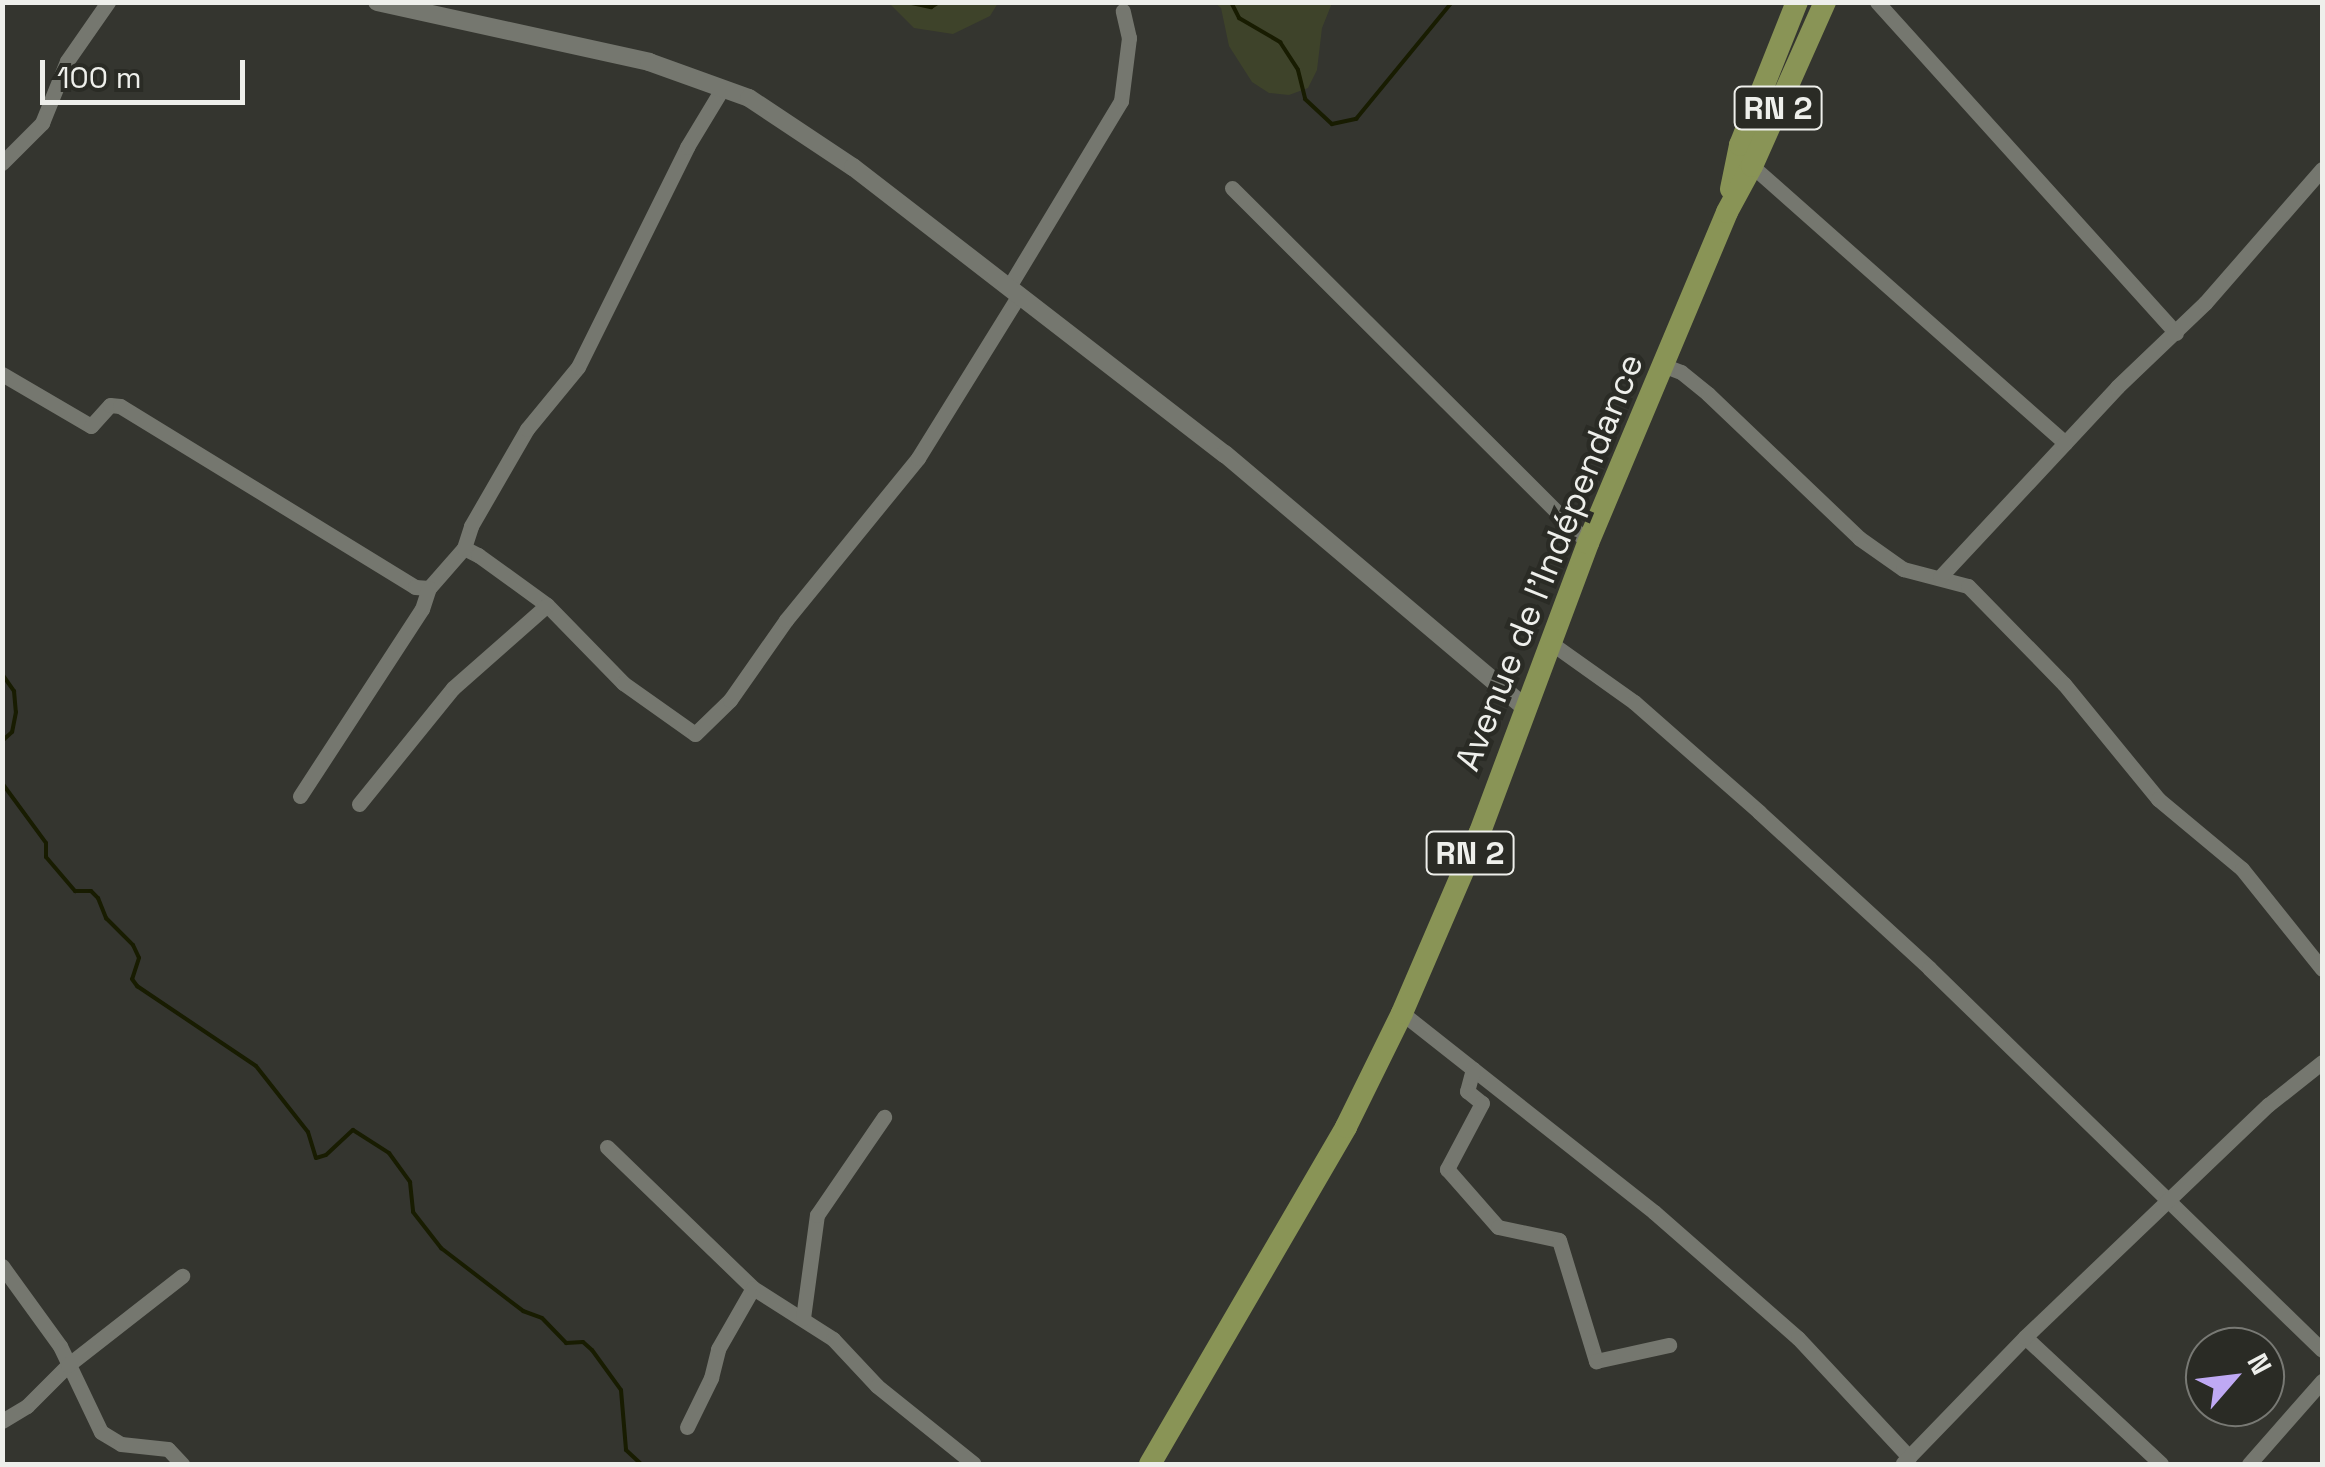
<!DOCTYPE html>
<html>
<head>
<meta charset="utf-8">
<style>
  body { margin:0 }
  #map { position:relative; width:2325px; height:1467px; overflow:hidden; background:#34352f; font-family:"Space Grotesk",sans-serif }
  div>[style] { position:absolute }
  .green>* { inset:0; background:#3e432a }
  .stream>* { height:4px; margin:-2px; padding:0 2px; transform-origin:2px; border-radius:2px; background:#181c01 }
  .minor>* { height:15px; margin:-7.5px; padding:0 7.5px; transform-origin:7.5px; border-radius:7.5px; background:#75776f }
  .tertiary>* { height:18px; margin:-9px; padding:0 9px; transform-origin:9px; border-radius:9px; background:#75776f }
  .primary>* { height:22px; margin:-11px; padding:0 11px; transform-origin:11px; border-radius:11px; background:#899456 }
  span { translate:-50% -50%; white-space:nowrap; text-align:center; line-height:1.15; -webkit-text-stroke:9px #2a2b25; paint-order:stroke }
  .shield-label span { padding:2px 8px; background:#2a2b25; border:2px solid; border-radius:8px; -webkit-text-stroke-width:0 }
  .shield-label { font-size:32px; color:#eeefeb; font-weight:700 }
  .street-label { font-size:35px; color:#eeefeb }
  .frame { position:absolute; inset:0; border:5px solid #eeefeb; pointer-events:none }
  .north { position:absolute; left:2185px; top:1327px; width:100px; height:100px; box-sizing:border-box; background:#2a2b25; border:2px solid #787974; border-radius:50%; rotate:62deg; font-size:28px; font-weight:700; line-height:40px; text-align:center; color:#eeefeb }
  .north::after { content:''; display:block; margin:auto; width:35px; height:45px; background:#bfa9f4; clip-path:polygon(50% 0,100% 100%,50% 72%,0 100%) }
  .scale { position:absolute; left:40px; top:60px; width:205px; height:45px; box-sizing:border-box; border:5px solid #eeefeb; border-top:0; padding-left:12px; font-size:30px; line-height:35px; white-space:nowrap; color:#eeefeb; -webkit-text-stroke:8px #2a2b25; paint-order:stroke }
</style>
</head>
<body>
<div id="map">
  <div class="green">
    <i style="clip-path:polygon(889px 3px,998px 3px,990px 16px,953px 34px,914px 28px)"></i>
    <i style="clip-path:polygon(1215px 3px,1332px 3px,1322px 28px,1317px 70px,1308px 88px,1289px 95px,1269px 93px,1252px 82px,1229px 46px,1221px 8px)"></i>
  </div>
  <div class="stream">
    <i style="left:907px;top:2px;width:25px;rotate:12deg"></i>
    <i style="left:931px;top:7px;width:9px;rotate:-32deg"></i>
    <i style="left:1231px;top:2px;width:18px;rotate:63deg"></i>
    <i style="left:1239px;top:18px;width:48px;rotate:30.3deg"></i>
    <i style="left:1280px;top:42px;width:33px;rotate:57deg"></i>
    <i style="left:1298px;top:70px;width:30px;rotate:76deg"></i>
    <i style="left:1305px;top:99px;width:37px;rotate:43deg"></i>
    <i style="left:1332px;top:124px;width:25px;rotate:-12deg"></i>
    <i style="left:1356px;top:119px;width:151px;rotate:-50.6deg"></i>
    <i style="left:2px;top:674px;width:21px;rotate:55deg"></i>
    <i style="left:14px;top:691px;width:21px;rotate:85deg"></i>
    <i style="left:16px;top:712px;width:20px;rotate:101deg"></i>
    <i style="left:12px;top:732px;width:13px;rotate:138deg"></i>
    <i style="left:2px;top:783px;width:74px;rotate:53.7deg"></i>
    <i style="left:46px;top:843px;width:14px;rotate:90deg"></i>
    <i style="left:46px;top:857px;width:45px;rotate:49.5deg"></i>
    <i style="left:75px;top:891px;width:16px"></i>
    <i style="left:91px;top:891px;width:10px;rotate:45deg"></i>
    <i style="left:98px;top:898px;width:22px;rotate:68deg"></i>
    <i style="left:106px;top:918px;width:38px;rotate:45deg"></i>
    <i style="left:133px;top:945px;width:14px;rotate:65deg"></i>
    <i style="left:139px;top:958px;width:22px;rotate:108deg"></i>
    <i style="left:132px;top:979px;width:9px;rotate:54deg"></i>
    <i style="left:137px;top:986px;width:143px;rotate:33.9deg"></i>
    <i style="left:256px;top:1066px;width:84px;rotate:51.8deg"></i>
    <i style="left:308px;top:1132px;width:27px;rotate:73deg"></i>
    <i style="left:316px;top:1158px;width:10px;rotate:-17deg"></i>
    <i style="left:326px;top:1155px;width:37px;rotate:-43deg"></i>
    <i style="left:353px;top:1130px;width:43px;rotate:32.6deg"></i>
    <i style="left:389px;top:1153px;width:36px;rotate:54deg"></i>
    <i style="left:410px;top:1182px;width:30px;rotate:84deg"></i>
    <i style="left:413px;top:1212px;width:46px;rotate:52.1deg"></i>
    <i style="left:441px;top:1248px;width:103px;rotate:37.5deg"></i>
    <i style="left:523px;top:1311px;width:20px;rotate:20deg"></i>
    <i style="left:542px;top:1318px;width:35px;rotate:46deg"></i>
    <i style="left:566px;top:1343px;width:17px;rotate:-3deg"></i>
    <i style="left:583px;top:1342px;width:12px;rotate:42deg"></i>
    <i style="left:592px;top:1350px;width:49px;rotate:54.1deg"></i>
    <i style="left:621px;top:1390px;width:60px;rotate:85.2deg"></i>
    <i style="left:626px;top:1450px;width:21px;rotate:43deg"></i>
  </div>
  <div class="minor">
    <i style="left:1877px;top:2px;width:446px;rotate:47.9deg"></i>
    <i style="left:2px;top:163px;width:57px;rotate:-45deg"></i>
    <i style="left:42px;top:123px;width:67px;rotate:-68deg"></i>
    <i style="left:67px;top:61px;width:72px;rotate:-55.2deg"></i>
    <i style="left:1752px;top:166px;width:418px;rotate:41.5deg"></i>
    <i style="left:1232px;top:188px;width:503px;rotate:44.92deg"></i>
    <i style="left:1010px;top:285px;width:215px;rotate:-58.9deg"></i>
    <i style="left:1121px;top:101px;width:64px;rotate:-82.8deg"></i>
    <i style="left:1129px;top:38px;width:28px;rotate:-103deg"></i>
    <i style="left:1665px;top:366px;width:17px;rotate:21deg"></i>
    <i style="left:1681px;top:372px;width:35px;rotate:39deg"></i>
    <i style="left:1708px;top:394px;width:209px;rotate:43.6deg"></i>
    <i style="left:1859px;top:538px;width:54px;rotate:35.2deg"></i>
    <i style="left:1903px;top:569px;width:67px;rotate:14.7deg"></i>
    <i style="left:1968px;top:586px;width:137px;rotate:45.6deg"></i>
    <i style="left:2064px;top:684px;width:149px;rotate:50.7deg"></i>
    <i style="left:2158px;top:799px;width:109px;rotate:39.8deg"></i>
    <i style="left:2242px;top:869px;width:128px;rotate:51.3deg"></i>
    <i style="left:2px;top:374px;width:103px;rotate:30.3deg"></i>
    <i style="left:91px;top:426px;width:28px;rotate:-48deg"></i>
    <i style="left:110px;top:405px;width:10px;rotate:6deg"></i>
    <i style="left:120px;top:406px;width:346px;rotate:31.5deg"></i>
    <i style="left:415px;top:587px;width:14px;rotate:4deg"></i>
    <i style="left:429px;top:588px;width:53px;rotate:-48.8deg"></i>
    <i style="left:464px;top:548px;width:16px;rotate:27deg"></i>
    <i style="left:478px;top:555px;width:85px;rotate:35.9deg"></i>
    <i style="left:547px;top:605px;width:109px;rotate:45.7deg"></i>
    <i style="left:623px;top:683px;width:88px;rotate:35.3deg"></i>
    <i style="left:695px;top:734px;width:49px;rotate:-44.2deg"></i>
    <i style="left:730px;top:700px;width:98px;rotate:-55deg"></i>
    <i style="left:786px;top:620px;width:209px;rotate:-50.8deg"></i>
    <i style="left:918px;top:458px;width:190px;rotate:-58.2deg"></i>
    <i style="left:464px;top:548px;width:23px;rotate:-72deg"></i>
    <i style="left:471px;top:526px;width:112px;rotate:-60deg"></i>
    <i style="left:527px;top:429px;width:80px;rotate:-50.6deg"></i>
    <i style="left:578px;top:367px;width:246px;rotate:-63.6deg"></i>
    <i style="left:687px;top:147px;width:68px;rotate:-58.9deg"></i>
    <i style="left:1940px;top:577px;width:260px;rotate:-47deg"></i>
    <i style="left:2117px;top:387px;width:122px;rotate:-43.7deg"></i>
    <i style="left:2205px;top:303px;width:178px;rotate:-48.9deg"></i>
    <i style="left:1551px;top:643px;width:102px;rotate:35.4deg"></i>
    <i style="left:1634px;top:702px;width:167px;rotate:41.3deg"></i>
    <i style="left:1759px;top:812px;width:231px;rotate:42.5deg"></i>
    <i style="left:1929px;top:968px;width:548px;rotate:44.19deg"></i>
    <i style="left:300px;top:796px;width:223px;rotate:-56.9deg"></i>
    <i style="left:422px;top:609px;width:22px;rotate:-72deg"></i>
    <i style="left:359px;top:804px;width:149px;rotate:-51deg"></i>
    <i style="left:453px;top:688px;width:125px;rotate:-41.4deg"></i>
    <i style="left:1402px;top:1013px;width:321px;rotate:38.3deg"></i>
    <i style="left:1654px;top:1212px;width:191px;rotate:41.2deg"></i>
    <i style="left:1798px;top:1338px;width:163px;rotate:47deg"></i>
    <i style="left:1473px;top:1069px;width:23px;rotate:105deg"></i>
    <i style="left:1467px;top:1091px;width:19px;rotate:39deg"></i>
    <i style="left:1482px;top:1103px;width:75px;rotate:117.9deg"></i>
    <i style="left:1447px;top:1169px;width:77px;rotate:48.7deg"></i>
    <i style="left:1498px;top:1227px;width:62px;rotate:12deg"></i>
    <i style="left:1559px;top:1240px;width:127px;rotate:73deg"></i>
    <i style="left:1596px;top:1361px;width:75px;rotate:-12.4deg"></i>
    <i style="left:607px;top:1147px;width:203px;rotate:44deg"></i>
    <i style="left:753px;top:1288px;width:95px;rotate:32.5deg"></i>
    <i style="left:833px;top:1339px;width:64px;rotate:46.9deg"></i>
    <i style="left:877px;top:1386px;width:124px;rotate:38.8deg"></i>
    <i style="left:2px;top:1266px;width:99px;rotate:54.1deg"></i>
    <i style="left:60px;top:1346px;width:95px;rotate:64.5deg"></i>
    <i style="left:101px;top:1432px;width:23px;rotate:31deg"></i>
    <i style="left:121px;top:1444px;width:47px;rotate:6.1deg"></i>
    <i style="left:168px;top:1449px;width:21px;rotate:47deg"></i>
    <i style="left:803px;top:1318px;width:104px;rotate:-82.3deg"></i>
    <i style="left:817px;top:1215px;width:119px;rotate:-55.6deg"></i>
    <i style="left:2025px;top:1337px;width:186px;rotate:43deg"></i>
    <i style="left:2px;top:1421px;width:29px;rotate:-31deg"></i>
    <i style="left:27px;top:1406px;width:58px;rotate:-45deg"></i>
    <i style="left:68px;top:1365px;width:145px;rotate:-38deg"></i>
    <i style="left:687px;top:1427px;width:55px;rotate:-63.9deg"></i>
    <i style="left:711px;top:1378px;width:30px;rotate:-76deg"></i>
    <i style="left:718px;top:1349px;width:70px;rotate:-60.2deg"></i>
    <i style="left:1903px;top:1463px;width:175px;rotate:-45.9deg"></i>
    <i style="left:2025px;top:1337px;width:336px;rotate:-43.7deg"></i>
    <i style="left:2268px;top:1105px;width:69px;rotate:-38.5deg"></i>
    <i style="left:2249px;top:1464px;width:111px;rotate:-48.7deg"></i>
  </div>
  <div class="tertiary">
    <i style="left:377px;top:2px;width:279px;rotate:12.4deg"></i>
    <i style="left:649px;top:62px;width:106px;rotate:19.8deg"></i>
    <i style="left:749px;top:98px;width:125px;rotate:33.6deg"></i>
    <i style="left:853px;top:167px;width:470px;rotate:37.7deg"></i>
    <i style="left:1225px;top:454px;width:394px;rotate:40.2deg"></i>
  </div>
  <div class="primary">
    <i style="left:1731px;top:189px;width:45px;rotate:-78.4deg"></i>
    <i style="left:1740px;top:145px;width:154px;rotate:-68.3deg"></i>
    <i style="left:1150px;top:1464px;width:390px;rotate:-59.8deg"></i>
    <i style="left:1346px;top:1127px;width:127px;rotate:-63.8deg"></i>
    <i style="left:1402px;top:1013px;width:197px;rotate:-66.7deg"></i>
    <i style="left:1480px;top:832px;width:309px;rotate:-69.5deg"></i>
    <i style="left:1588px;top:543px;width:359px;rotate:-67.2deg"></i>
    <i style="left:1727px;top:212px;width:52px;rotate:-61.5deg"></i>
    <i style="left:1752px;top:166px;width:180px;rotate:-66deg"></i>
  </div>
  <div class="shield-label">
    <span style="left:1778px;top:108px">RN 2</span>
    <span style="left:1470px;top:853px">RN 2</span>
  </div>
  <div class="street-label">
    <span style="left:1549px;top:562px;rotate:-68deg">Avenue de l'Indépendance</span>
  </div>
  <div class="frame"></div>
  <div class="north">N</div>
  <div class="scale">100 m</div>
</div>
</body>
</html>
